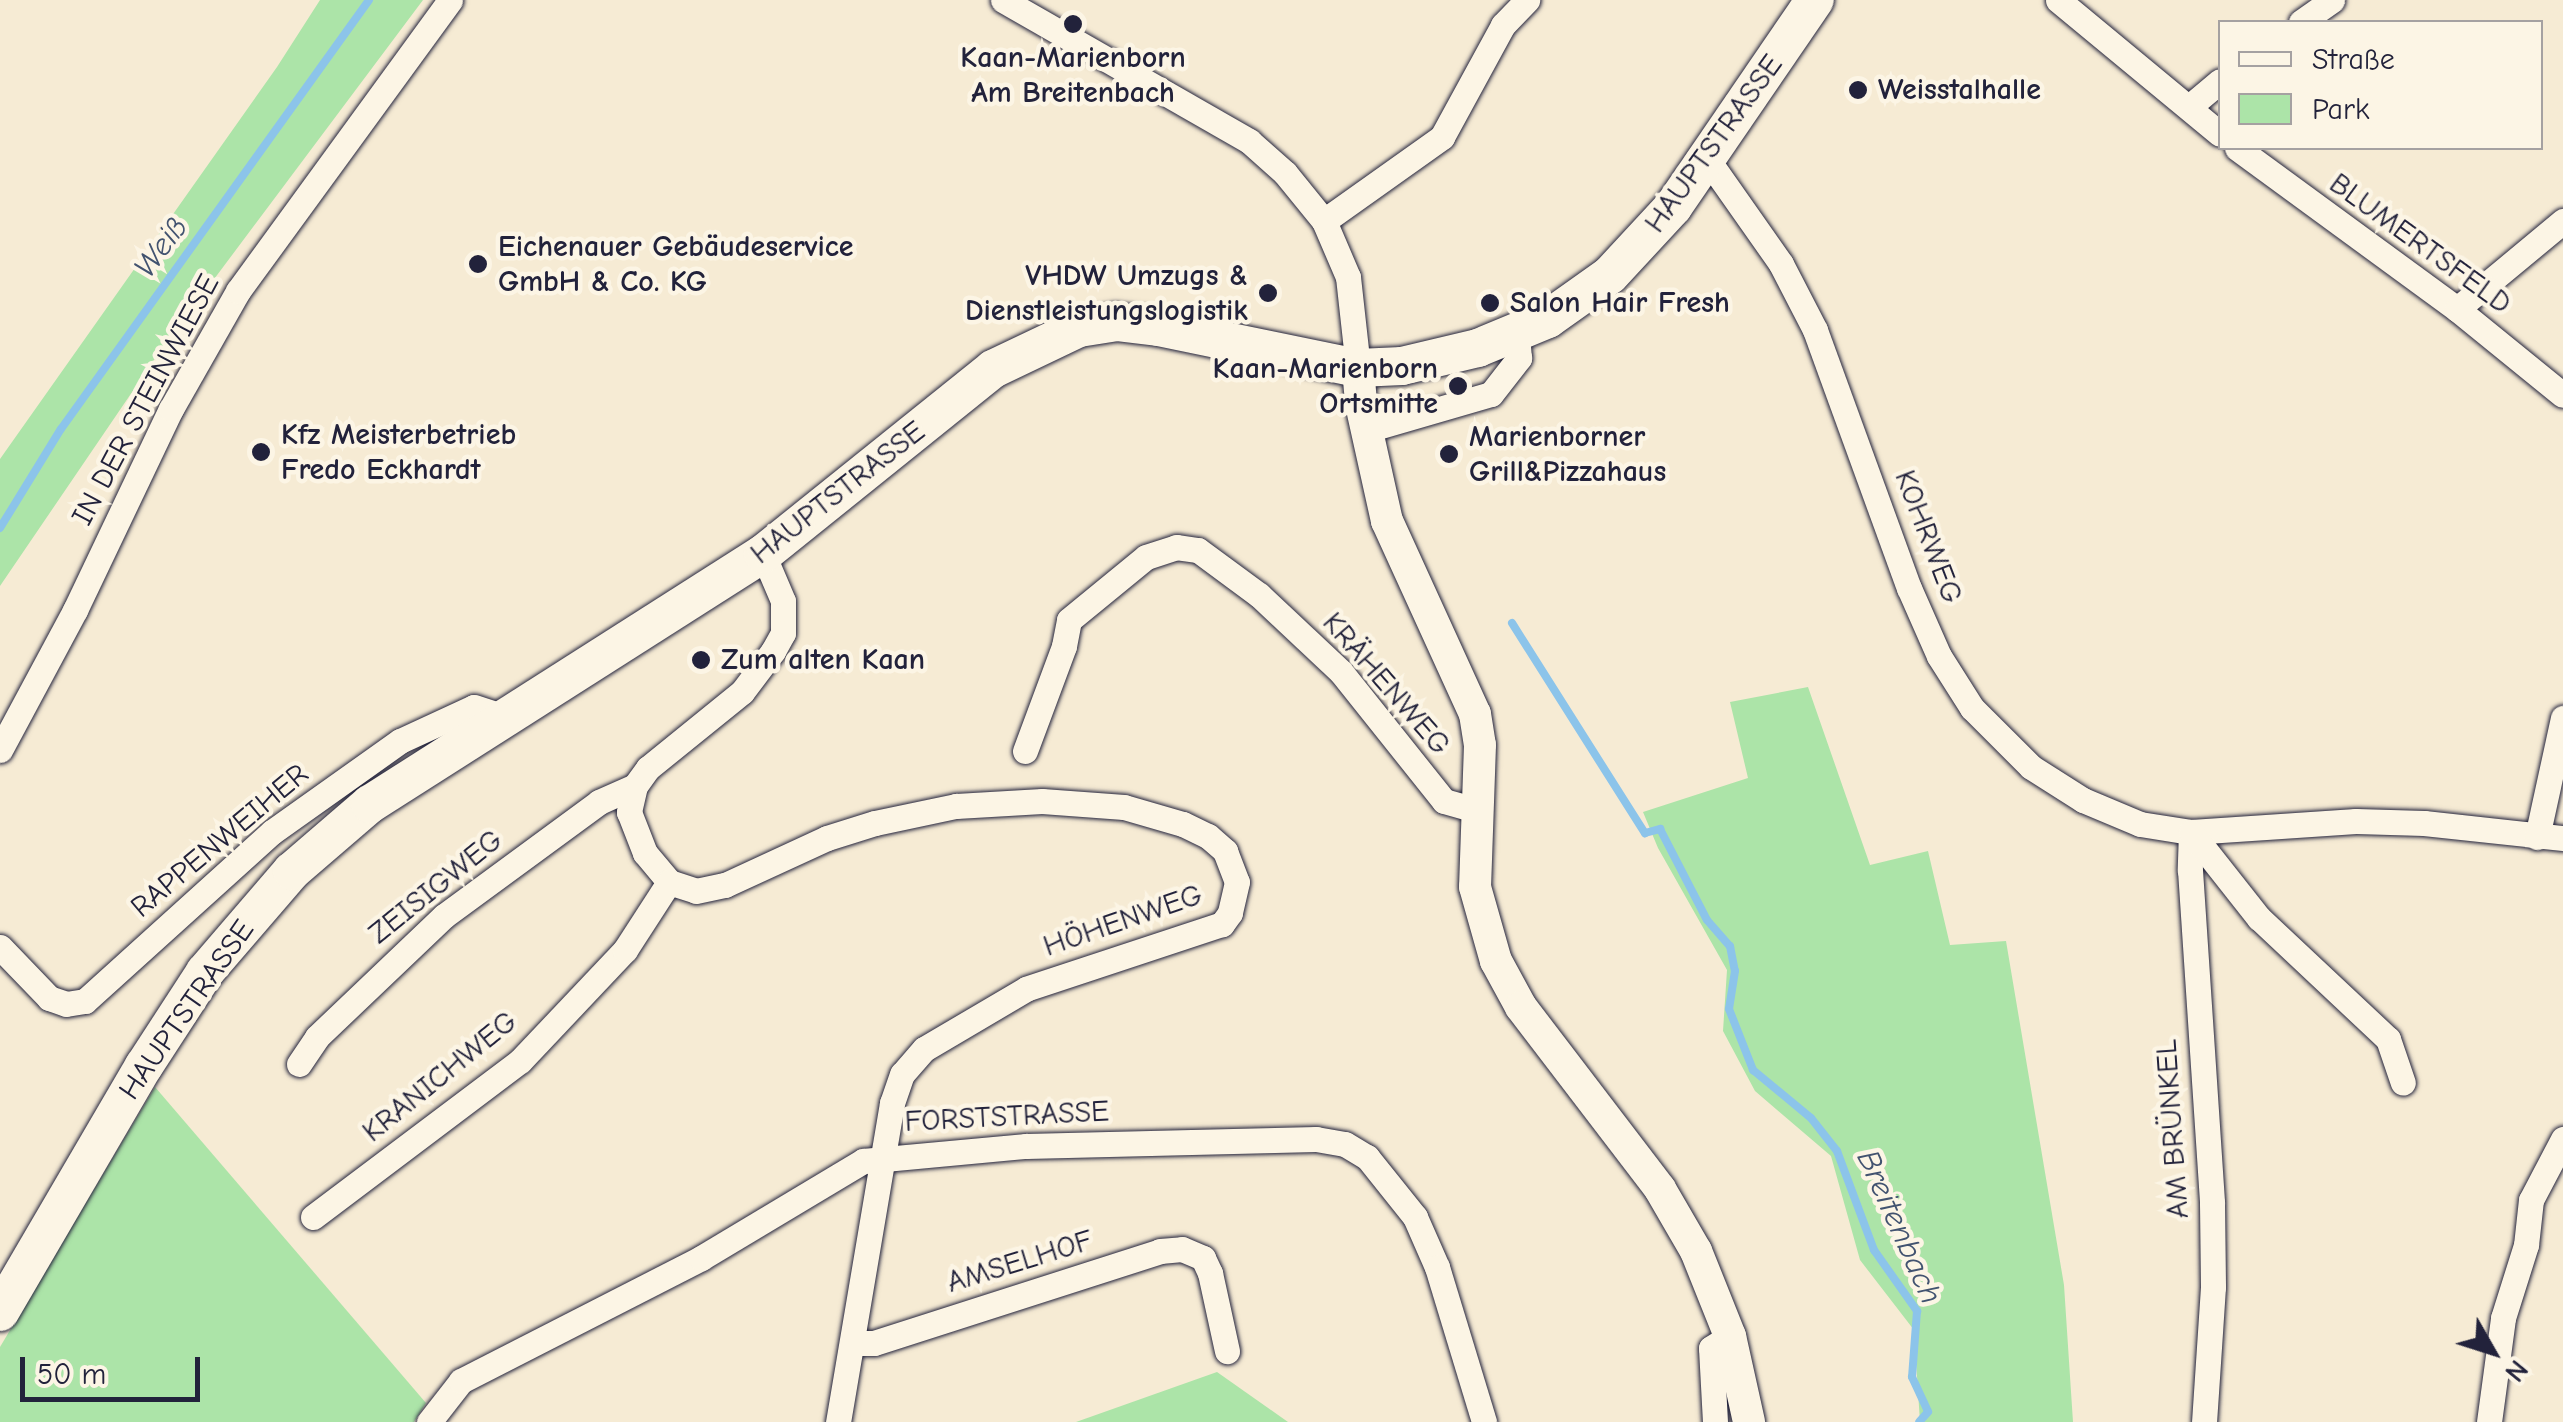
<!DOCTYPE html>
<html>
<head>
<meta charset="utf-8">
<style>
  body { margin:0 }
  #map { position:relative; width:2563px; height:1422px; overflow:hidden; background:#f6ebd4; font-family:"Comic Neue",sans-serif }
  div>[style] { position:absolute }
  .green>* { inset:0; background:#ace4a8 }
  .stream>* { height:8px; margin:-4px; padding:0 4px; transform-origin:4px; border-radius:4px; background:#8cc4ea }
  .roads { filter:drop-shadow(0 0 2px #22223b) drop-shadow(0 0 2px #22223b) }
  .minor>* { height:25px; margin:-12.5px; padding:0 12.5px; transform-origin:12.5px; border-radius:12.5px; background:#fcf5e5 }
  .tertiary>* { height:32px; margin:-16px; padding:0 16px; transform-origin:16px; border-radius:16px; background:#fcf5e5 }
  .secondary>* { height:38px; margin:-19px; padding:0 19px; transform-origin:19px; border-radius:19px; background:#fcf5e5 }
  .dots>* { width:28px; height:28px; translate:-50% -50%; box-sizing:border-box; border:5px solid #fcf5e5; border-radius:50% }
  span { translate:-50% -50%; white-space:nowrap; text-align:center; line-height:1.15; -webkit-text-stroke:9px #fcf5e5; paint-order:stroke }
  .poi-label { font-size:30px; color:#22223b; font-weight:700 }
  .left { translate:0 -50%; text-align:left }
  .right { translate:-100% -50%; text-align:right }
  .street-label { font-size:30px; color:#22223b }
  .water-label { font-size:32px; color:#425370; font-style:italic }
  .legend { position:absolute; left:2218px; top:20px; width:325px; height:130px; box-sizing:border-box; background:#fcf5e5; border:2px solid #a5a1a1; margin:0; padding:12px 18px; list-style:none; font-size:30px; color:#22223b }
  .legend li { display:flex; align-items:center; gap:20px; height:50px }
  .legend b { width:50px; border:2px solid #a5a1a1 }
  .north { position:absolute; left:2443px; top:1302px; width:100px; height:100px; -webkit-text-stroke:8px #fcf5e5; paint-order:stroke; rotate:129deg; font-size:28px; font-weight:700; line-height:40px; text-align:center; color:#22223b }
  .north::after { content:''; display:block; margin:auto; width:35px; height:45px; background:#22223b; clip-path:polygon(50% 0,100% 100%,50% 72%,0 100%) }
  .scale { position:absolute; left:20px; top:1357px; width:180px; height:45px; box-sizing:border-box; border:5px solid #22223b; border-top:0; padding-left:12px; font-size:30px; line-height:35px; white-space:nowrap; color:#22223b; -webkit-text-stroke:8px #fcf5e5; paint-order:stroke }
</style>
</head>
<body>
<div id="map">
  <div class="green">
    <i style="clip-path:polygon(320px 0,423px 0,158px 354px,0 586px,0 459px,277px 67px)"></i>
    <i style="clip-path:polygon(1808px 687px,1870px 865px,1928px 851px,1950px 945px,2006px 941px,2064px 1285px,2073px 1422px,1920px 1422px,1914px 1330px,1860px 1260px,1831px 1156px,1755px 1091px,1723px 1031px,1727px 970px,1658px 848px,1643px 812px,1748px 778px,1730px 702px)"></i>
    <i style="clip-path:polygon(155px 1087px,426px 1403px,414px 1422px,0 1422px,0 1347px)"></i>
    <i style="clip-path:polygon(1217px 1372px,1288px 1422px,1076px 1422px)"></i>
  </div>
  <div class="stream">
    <i style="left:0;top:528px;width:116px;rotate:-58.4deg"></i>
    <i style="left:61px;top:429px;width:528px;rotate:-54.32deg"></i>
    <i style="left:1512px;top:623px;width:249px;rotate:57.7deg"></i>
    <i style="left:1645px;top:833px;width:16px;rotate:-15deg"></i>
    <i style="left:1660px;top:829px;width:102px;rotate:62.7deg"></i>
    <i style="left:1707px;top:920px;width:35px;rotate:49deg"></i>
    <i style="left:1730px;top:946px;width:25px;rotate:79deg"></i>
    <i style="left:1735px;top:971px;width:38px;rotate:99deg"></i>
    <i style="left:1729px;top:1009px;width:66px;rotate:68.5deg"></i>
    <i style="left:1753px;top:1070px;width:75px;rotate:39.6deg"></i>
    <i style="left:1811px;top:1118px;width:42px;rotate:51.8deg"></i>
    <i style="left:1837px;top:1151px;width:106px;rotate:69.5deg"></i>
    <i style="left:1874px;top:1250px;width:75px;rotate:54.8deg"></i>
    <i style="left:1917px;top:1311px;width:66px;rotate:94.3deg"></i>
    <i style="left:1912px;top:1377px;width:38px;rotate:65deg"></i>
    <i style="left:1928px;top:1412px;width:13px;rotate:132deg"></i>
  </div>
  <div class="roads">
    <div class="minor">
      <i style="left:1003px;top:0;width:284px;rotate:29.8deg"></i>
      <i style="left:1249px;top:141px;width:48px;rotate:41.6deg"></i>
      <i style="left:1285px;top:173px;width:62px;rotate:50.9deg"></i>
      <i style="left:1324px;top:221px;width:61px;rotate:66.8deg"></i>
      <i style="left:1348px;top:277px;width:92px;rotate:83.7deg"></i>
      <i style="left:2058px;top:0;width:210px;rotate:39.6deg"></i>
      <i style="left:2301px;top:22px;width:38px;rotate:-35deg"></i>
      <i style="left:2189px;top:107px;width:40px;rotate:-40deg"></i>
      <i style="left:2237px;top:148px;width:273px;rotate:36.2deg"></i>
      <i style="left:2457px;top:309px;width:136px;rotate:39.1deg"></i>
      <i style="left:1708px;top:160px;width:127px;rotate:54.9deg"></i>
      <i style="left:1781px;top:264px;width:74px;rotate:62.7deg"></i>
      <i style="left:1815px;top:330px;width:275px;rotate:70deg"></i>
      <i style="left:1909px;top:588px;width:74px;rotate:66.2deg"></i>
      <i style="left:1939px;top:656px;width:62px;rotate:57.6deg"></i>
      <i style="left:1972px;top:708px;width:83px;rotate:45deg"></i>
      <i style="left:2031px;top:767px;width:62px;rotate:32.4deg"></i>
      <i style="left:2083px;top:800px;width:62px;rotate:22.8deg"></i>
      <i style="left:2140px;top:824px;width:52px;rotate:8.9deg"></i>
      <i style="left:2191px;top:832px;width:165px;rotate:-3.8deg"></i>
      <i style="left:2356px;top:821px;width:68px;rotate:1.7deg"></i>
      <i style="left:2424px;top:823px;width:140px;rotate:6.2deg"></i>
      <i style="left:1324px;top:221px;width:145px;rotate:-35.4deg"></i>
      <i style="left:1442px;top:137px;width:128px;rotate:-61.4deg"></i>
      <i style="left:1503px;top:25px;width:35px;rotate:-46deg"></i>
      <i style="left:2457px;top:309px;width:138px;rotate:-39.7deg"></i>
      <i style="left:1367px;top:430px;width:129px;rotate:-16.2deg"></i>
      <i style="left:1491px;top:394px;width:46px;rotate:-52.1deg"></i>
      <i style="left:1519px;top:358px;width:24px;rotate:-95deg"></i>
      <i style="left:763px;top:554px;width:51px;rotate:66.9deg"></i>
      <i style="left:783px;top:601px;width:32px;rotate:90deg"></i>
      <i style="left:783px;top:633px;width:21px;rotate:119deg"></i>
      <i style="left:773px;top:651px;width:51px;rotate:127.1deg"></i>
      <i style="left:742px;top:692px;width:121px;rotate:141deg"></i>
      <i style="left:648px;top:768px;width:22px;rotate:126deg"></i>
      <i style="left:635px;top:786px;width:27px;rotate:103deg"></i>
      <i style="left:629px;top:812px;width:44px;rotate:68.7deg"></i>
      <i style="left:645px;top:853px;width:38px;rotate:50deg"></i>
      <i style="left:669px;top:882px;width:28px;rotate:18deg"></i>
      <i style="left:696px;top:891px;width:30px;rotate:-12deg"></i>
      <i style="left:725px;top:885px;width:112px;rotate:-24.7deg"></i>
      <i style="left:827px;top:838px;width:50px;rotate:-17.4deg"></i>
      <i style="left:875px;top:823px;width:83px;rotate:-11.9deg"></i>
      <i style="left:956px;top:806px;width:86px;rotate:-3.3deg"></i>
      <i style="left:1042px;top:801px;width:82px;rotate:4.2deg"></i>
      <i style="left:1124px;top:807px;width:61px;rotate:16.1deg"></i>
      <i style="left:1183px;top:824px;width:28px;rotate:26deg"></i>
      <i style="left:1208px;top:836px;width:23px;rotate:41deg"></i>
      <i style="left:1225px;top:851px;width:33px;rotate:69deg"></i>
      <i style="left:1237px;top:882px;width:32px;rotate:103deg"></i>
      <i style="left:1230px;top:913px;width:14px;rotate:126deg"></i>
      <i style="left:1222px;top:924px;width:206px;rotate:161.7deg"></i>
      <i style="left:1026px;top:989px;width:118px;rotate:149.5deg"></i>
      <i style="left:924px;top:1049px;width:33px;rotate:131deg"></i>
      <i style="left:902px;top:1074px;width:31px;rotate:109deg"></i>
      <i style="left:892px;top:1103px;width:324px;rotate:99.6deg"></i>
      <i style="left:0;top:750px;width:159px;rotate:-61.8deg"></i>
      <i style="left:75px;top:610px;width:223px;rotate:-64.5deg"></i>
      <i style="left:171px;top:409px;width:136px;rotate:-60.4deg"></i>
      <i style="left:238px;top:291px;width:360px;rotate:-53.9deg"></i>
      <i style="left:1025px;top:751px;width:112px;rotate:-69.6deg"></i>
      <i style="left:1064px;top:646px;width:26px;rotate:-79deg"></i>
      <i style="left:1069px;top:620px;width:99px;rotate:-39.3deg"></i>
      <i style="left:1146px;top:557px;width:32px;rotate:-18deg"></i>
      <i style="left:1176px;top:547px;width:22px;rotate:8deg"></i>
      <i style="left:1198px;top:550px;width:76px;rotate:36.4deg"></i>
      <i style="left:1259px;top:595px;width:112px;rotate:43.2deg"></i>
      <i style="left:1341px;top:672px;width:165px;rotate:51.4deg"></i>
      <i style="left:1444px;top:801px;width:33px;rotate:16deg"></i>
      <i style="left:2191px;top:832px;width:38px;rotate:92deg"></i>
      <i style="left:2190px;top:870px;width:334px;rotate:86.2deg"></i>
      <i style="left:2212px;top:1203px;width:84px;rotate:89.3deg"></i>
      <i style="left:2213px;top:1287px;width:135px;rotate:93.8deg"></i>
      <i style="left:2191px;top:832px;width:110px;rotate:51.7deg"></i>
      <i style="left:2259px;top:918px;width:177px;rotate:43.2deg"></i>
      <i style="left:2388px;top:1039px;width:46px;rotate:71.2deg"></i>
      <i style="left:2537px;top:837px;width:122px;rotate:-77.7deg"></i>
      <i style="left:0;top:947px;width:71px;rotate:46.1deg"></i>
      <i style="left:49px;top:998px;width:18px;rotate:19deg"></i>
      <i style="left:66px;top:1004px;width:19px;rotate:-9deg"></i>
      <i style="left:85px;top:1001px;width:252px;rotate:-42.1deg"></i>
      <i style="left:272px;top:832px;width:157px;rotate:-35.4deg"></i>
      <i style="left:400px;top:741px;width:81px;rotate:-24.7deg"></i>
      <i style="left:474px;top:707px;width:32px;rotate:18deg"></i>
      <i style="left:299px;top:1064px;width:32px;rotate:-56deg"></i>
      <i style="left:317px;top:1037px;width:175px;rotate:-43.6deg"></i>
      <i style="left:444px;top:916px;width:192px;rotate:-36.3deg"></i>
      <i style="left:599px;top:802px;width:39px;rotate:-24deg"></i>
      <i style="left:313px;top:1217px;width:259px;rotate:-37deg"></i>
      <i style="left:520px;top:1061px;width:153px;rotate:-46.6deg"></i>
      <i style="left:625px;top:950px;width:81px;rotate:-57.1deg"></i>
      <i style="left:854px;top:1343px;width:20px"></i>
      <i style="left:874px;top:1343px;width:300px;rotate:-17.8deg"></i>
      <i style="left:1160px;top:1251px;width:22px;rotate:-5deg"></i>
      <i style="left:1182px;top:1249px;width:23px;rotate:23deg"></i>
      <i style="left:1203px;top:1258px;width:17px;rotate:65deg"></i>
      <i style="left:1210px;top:1273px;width:80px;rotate:77.7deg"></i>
      <i style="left:429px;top:1422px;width:52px;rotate:-52deg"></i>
      <i style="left:461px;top:1381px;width:270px;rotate:-27.1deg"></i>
      <i style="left:701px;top:1258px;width:189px;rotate:-30.9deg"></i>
      <i style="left:863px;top:1161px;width:164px;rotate:-5.3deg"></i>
      <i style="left:1026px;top:1146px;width:290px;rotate:-1.4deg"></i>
      <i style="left:1316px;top:1139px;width:29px;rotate:10deg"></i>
      <i style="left:1345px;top:1144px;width:26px;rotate:31deg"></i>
      <i style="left:1367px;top:1157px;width:77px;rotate:51.3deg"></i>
      <i style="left:1415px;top:1217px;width:55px;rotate:66.3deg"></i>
      <i style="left:1437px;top:1267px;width:162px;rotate:73.1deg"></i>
      <i style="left:1715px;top:1422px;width:74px;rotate:-93.1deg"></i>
      <i style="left:1711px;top:1348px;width:22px;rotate:-32deg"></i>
      <i style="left:2489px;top:1422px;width:105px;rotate:-82.3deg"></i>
      <i style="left:2503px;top:1318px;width:77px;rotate:-72.5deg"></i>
      <i style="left:2526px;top:1245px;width:45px;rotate:-83.7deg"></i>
      <i style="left:2531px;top:1200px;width:69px;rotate:-62.3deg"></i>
    </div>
    <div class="tertiary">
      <i style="left:1358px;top:368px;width:36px;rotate:85deg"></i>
      <i style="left:1361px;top:404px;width:120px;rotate:77.5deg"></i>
      <i style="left:1387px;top:521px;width:212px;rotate:65.5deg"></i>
      <i style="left:1475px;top:714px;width:31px;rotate:81deg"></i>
      <i style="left:1480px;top:745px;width:142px;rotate:92deg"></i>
      <i style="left:1475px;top:887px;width:77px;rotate:74.2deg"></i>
      <i style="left:1496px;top:961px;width:52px;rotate:61.5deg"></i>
      <i style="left:1521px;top:1007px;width:229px;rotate:52.6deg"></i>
      <i style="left:1660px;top:1189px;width:72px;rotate:59.9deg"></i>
      <i style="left:1696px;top:1251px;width:92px;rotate:68.2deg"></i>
      <i style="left:1730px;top:1336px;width:88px;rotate:77.5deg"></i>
    </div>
    <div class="secondary">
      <i style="left:0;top:1312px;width:285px;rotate:-59.7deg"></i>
      <i style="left:144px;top:1066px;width:112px;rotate:-57deg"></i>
      <i style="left:205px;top:972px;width:133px;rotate:-49.3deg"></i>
      <i style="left:292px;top:871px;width:103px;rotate:-40.7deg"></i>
      <i style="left:370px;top:804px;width:466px;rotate:-32.5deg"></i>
      <i style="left:763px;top:554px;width:295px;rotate:-38.8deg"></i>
      <i style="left:993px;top:369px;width:95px;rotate:-25.5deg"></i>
      <i style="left:1079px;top:328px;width:37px;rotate:-9deg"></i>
      <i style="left:1116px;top:322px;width:42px;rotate:6.8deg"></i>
      <i style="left:1158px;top:327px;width:204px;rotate:11.6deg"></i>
      <i style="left:1358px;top:368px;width:44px;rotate:-2.6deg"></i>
      <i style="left:1402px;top:366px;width:78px;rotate:-13.3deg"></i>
      <i style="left:1478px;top:348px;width:76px;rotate:-22.5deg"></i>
      <i style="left:1548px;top:319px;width:76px;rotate:-35.4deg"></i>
      <i style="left:1610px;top:275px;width:93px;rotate:-47.2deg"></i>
      <i style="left:1673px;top:207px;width:251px;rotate:-55.6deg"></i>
    </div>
  </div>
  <div class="dots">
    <i style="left:1073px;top:24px;background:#22223b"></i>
    <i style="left:1858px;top:90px;background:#22223b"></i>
    <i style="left:478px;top:264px;background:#22223b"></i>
    <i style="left:1268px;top:293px;background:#22223b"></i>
    <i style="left:1490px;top:303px;background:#22223b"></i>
    <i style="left:1458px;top:386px;background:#22223b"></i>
    <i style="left:261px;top:452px;background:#22223b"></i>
    <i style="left:1449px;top:454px;background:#22223b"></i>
    <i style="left:701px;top:660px;background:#22223b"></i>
  </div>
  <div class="poi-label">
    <span style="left:1073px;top:75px">Kaan-Marienborn<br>Am Breitenbach</span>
    <span class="left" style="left:1878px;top:90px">Weisstalhalle</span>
    <span class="left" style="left:498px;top:264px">Eichenauer Gebäudeservice<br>GmbH &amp; Co. KG</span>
    <span class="right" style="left:1248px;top:293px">VHDW Umzugs &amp;<br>Dienstleistungslogistik</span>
    <span class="left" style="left:1510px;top:303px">Salon Hair Fresh</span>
    <span class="right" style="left:1438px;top:386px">Kaan-Marienborn<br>Ortsmitte</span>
    <span class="left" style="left:281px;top:452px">Kfz Meisterbetrieb<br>Fredo Eckhardt</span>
    <span class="left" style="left:1469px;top:454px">Marienborner<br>Grill&amp;Pizzahaus</span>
    <span class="left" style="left:721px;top:660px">Zum alten Kaan</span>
  </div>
  <div class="street-label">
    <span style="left:1714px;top:144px;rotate:-54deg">HAUPTSTRASSE</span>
    <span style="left:2420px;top:244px;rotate:36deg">BLUMERTSFELD</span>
    <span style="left:146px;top:400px;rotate:-62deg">IN DER STEINWIESE</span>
    <span style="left:838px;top:493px;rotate:-38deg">HAUPTSTRASSE</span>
    <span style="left:1928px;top:537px;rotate:69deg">KOHRWEG</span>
    <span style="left:1386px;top:684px;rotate:49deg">KRÄHENWEG</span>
    <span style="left:220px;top:841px;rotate:-40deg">RAPPENWEIHER</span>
    <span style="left:436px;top:887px;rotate:-39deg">ZEISIGWEG</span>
    <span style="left:1123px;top:921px;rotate:-19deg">HÖHENWEG</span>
    <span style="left:187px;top:1010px;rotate:-55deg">HAUPTSTRASSE</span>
    <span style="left:440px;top:1077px;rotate:-39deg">KRANICHWEG</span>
    <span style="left:1007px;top:1117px;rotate:-3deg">FORSTSTRASSE</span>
    <span style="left:2173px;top:1129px;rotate:-94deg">AM BRÜNKEL</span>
    <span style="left:1020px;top:1262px;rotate:-17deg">AMSELHOF</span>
  </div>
  <div class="water-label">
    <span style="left:161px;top:247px;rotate:-54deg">Weiß</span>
    <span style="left:1899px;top:1227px;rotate:66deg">Breitenbach</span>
  </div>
  <ul class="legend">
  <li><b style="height:12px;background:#fcf5e5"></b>Straße</li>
  <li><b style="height:28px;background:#ace4a8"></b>Park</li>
  </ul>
  <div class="north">N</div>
  <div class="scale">50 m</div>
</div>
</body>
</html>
